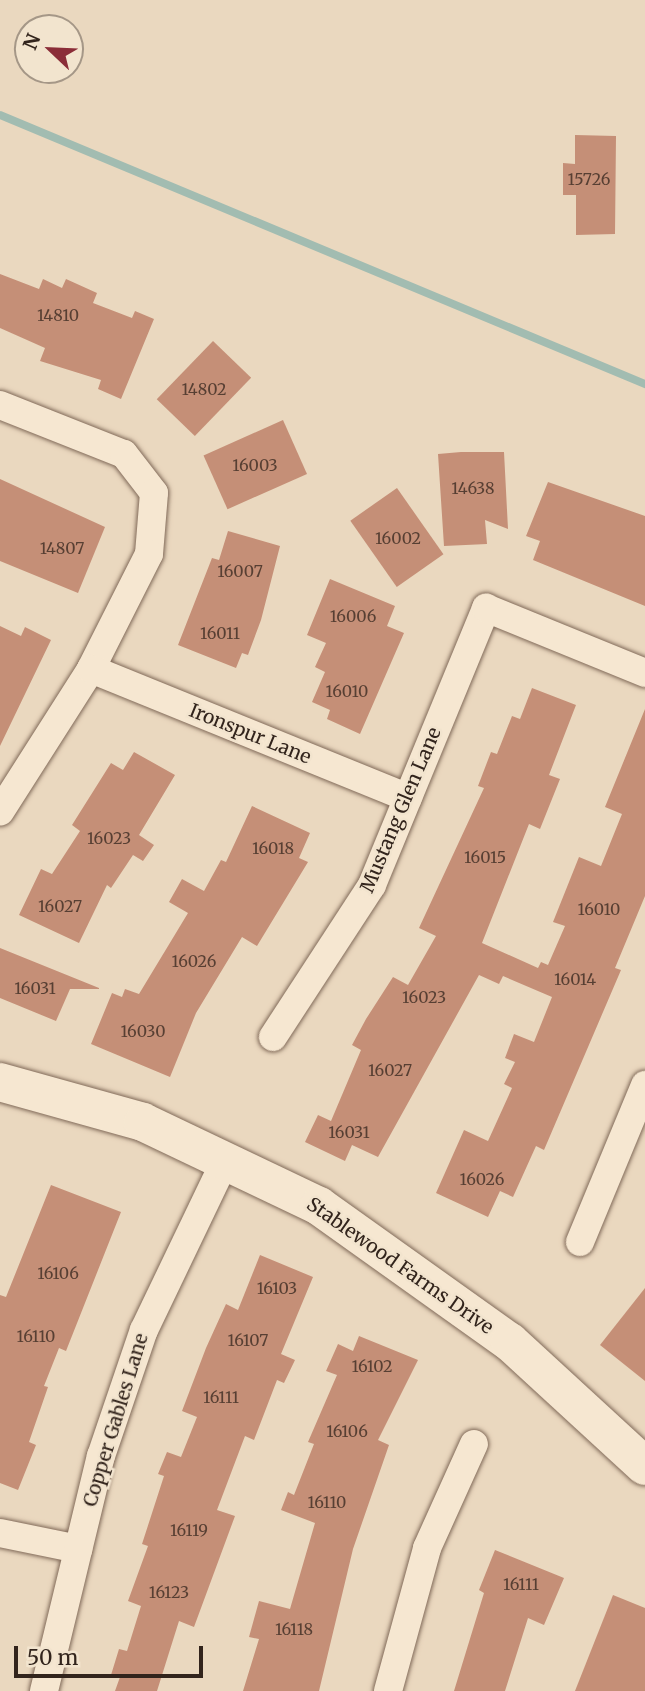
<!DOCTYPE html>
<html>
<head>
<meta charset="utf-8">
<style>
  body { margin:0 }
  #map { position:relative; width:645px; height:1691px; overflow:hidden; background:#ead8bf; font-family:Merriweather,serif }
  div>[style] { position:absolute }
  .stream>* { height:8px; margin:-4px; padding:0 4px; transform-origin:4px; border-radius:4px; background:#a2bcb1 }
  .building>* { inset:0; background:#c58f77; transform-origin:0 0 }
  .roads { filter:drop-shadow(0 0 2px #816a59) drop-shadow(0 0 2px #816a59) }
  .street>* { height:28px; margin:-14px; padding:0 14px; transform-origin:14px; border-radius:14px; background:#f6e7d1 }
  .secondary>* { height:38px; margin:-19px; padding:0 19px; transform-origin:19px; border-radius:19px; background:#f6e7d1 }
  span { translate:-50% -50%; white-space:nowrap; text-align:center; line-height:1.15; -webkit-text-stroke:5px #f2e4ce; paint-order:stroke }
  .number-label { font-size:16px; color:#573f33 }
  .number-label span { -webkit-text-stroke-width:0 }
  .street-label { font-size:19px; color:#32241c }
  .north { position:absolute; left:14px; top:14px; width:70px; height:70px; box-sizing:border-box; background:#f2e4ce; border:2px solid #a59787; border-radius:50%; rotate:293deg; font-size:19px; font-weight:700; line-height:28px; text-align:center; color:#32241c }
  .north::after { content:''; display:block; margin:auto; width:24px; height:32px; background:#8b2d38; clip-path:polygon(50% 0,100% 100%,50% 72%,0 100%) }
  .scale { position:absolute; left:14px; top:1646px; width:189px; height:32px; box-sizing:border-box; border:4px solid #32241c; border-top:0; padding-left:9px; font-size:21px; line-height:24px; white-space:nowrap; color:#32241c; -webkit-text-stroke:5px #f2e4ce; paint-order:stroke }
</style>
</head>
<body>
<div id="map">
  <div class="stream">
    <i style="left:0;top:115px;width:699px;rotate:22.64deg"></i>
  </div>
  <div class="building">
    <i style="clip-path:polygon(575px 135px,616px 136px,615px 234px,576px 235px,576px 195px,563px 195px,563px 163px,575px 164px)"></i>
    <i style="clip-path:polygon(0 274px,39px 289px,43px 279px,62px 288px,66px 279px,97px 293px,93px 303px,132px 318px,135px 311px,154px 319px,121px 399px,98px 389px,101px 380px,40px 361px,45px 348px,0 328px)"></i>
    <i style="left:213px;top:341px;width:53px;height:81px;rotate:44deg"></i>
    <i style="left:283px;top:420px;width:59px;height:87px;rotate:66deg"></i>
    <i style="clip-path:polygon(461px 452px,504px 452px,508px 529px,485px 520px,487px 544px,444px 546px,438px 454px)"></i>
    <i style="clip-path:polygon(0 479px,105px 527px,78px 593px,0 561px)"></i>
    <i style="clip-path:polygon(548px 482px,645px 516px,645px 606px,533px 560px,540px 541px,526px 536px)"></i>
    <i style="left:397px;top:488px;width:81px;height:57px;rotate:55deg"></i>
    <i style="clip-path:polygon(228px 531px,280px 546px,261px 620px,248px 655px,242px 653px,236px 668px,178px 645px,212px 558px,219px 560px)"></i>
    <i style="clip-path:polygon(330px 579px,395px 606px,387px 626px,404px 633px,360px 734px,327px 719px,330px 710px,312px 702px,325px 672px,315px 667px,326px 643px,307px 635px)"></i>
    <i style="clip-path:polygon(0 626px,21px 636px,25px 627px,51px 640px,0 746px)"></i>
    <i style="clip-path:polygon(532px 688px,576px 705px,549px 775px,560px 779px,540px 829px,529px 824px,482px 943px,538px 968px,541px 962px,548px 965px,565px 926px,553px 922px,579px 857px,601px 866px,622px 814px,605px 807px,645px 709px,645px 896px,615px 968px,621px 970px,544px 1150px,536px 1146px,513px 1197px,500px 1191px,488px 1217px,436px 1193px,464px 1130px,488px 1141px,512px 1088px,504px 1084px,515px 1062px,505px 1058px,514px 1034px,534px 1042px,552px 997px,503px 976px,499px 984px,479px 975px,378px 1157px,352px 1145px,345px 1161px,305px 1142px,318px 1115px,331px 1121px,361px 1050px,352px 1045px,366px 1019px,393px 977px,408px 985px,436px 936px,419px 928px,484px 788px,478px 786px,491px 752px,497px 754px,512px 716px,520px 719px)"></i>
    <i style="clip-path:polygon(134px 752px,175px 775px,139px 835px,154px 845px,143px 861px,133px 855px,111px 888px,107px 885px,79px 943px,19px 915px,41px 869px,52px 874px,80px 831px,72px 825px,111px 763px,123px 770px)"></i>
    <i style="clip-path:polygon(252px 806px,310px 833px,299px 858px,308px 862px,257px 946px,242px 937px,196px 1013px,170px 1077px,91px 1044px,112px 993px,122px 997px,125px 989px,139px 994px,188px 913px,169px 902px,182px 879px,204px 891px,221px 860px,226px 862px)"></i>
    <i style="clip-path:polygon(0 948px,99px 988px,99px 989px,70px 989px,56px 1021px,0 998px)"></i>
    <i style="clip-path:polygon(51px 1185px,121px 1212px,66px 1351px,59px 1348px,44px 1386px,48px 1387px,29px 1442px,36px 1445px,18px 1490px,0 1483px,0 1295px,6px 1297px)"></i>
    <i style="clip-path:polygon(260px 1255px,313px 1277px,281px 1354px,295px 1360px,284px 1383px,277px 1380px,254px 1440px,245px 1436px,217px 1510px,235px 1516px,194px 1627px,179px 1621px,157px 1691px,115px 1691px,120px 1677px,111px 1675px,119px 1649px,127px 1651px,141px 1606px,128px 1601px,148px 1546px,142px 1544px,164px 1476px,158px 1474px,167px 1452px,181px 1457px,197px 1417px,182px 1411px,206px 1348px,226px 1304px,238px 1310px)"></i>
    <i style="clip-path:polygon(645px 1288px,645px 1381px,600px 1345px)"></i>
    <i style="clip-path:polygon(359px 1336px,418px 1360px,378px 1440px,389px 1445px,353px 1549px,319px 1691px,243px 1691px,259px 1639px,249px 1637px,259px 1601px,290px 1609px,315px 1523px,281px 1510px,288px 1492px,294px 1495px,314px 1444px,308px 1442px,337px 1375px,326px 1371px,338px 1344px,353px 1351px)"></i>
    <i style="clip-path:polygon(495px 1550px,564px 1578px,544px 1625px,528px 1618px,505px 1691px,454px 1691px,484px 1593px,479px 1590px)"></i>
    <i style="clip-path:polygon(613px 1595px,645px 1608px,645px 1691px,575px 1691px)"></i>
  </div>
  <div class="roads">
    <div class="street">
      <i style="left:0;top:405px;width:133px;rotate:21.6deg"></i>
      <i style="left:124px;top:454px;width:49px;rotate:52.4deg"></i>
      <i style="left:154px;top:493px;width:61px;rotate:94.7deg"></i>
      <i style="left:149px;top:554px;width:129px;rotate:116.8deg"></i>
      <i style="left:91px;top:669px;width:169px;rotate:122.5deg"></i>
      <i style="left:91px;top:669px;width:342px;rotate:22.1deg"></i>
      <i style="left:273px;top:1037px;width:181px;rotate:-56.9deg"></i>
      <i style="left:372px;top:885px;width:300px;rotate:-67.6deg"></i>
      <i style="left:486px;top:608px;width:172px;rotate:22.2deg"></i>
      <i style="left:580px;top:1242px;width:170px;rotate:-67.5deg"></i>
      <i style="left:0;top:1533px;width:80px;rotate:11.6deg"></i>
      <i style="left:44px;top:1691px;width:242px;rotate:-76.4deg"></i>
      <i style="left:101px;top:1456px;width:133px;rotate:-71.2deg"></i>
      <i style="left:144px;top:1330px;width:187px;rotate:-64.4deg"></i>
      <i style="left:388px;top:1691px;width:148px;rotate:-74.7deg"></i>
      <i style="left:427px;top:1548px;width:114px;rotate:-65.7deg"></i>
    </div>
    <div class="secondary">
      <i style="left:0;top:1082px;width:148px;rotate:15.6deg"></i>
      <i style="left:143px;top:1122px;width:195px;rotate:25.5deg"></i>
      <i style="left:319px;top:1206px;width:234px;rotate:35.5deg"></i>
      <i style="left:510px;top:1342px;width:183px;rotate:42.6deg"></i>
    </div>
  </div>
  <div class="number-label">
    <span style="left:589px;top:179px">15726</span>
    <span style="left:58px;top:315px">14810</span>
    <span style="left:204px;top:389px">14802</span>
    <span style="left:255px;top:465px">16003</span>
    <span style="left:473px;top:488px">14638</span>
    <span style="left:398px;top:538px">16002</span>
    <span style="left:62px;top:548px">14807</span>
    <span style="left:240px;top:571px">16007</span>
    <span style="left:353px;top:616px">16006</span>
    <span style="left:220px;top:633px">16011</span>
    <span style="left:347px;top:691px">16010</span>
    <span style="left:109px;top:838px">16023</span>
    <span style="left:273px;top:848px">16018</span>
    <span style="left:485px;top:857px">16015</span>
    <span style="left:60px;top:906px">16027</span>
    <span style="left:599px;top:909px">16010</span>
    <span style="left:194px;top:961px">16026</span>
    <span style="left:575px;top:979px">16014</span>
    <span style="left:35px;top:988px">16031</span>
    <span style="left:424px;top:997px">16023</span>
    <span style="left:143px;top:1031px">16030</span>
    <span style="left:390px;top:1070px">16027</span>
    <span style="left:349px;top:1132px">16031</span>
    <span style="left:482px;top:1179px">16026</span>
    <span style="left:58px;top:1273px">16106</span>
    <span style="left:277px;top:1288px">16103</span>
    <span style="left:36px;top:1336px">16110</span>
    <span style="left:248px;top:1340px">16107</span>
    <span style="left:372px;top:1366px">16102</span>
    <span style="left:221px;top:1397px">16111</span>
    <span style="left:347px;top:1431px">16106</span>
    <span style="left:327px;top:1502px">16110</span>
    <span style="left:189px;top:1530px">16119</span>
    <span style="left:521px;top:1584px">16111</span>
    <span style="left:169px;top:1592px">16123</span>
    <span style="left:294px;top:1629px">16118</span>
  </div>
  <div class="street-label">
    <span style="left:250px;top:734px;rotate:22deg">Ironspur Lane</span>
    <span style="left:401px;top:810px;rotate:-67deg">Mustang Glen Lane</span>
    <span style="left:400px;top:1266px;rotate:35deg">Stablewood Farms Drive</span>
    <span style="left:116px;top:1420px;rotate:-73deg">Copper Gables Lane</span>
  </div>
  <div class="north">N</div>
  <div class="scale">50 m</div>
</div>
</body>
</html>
